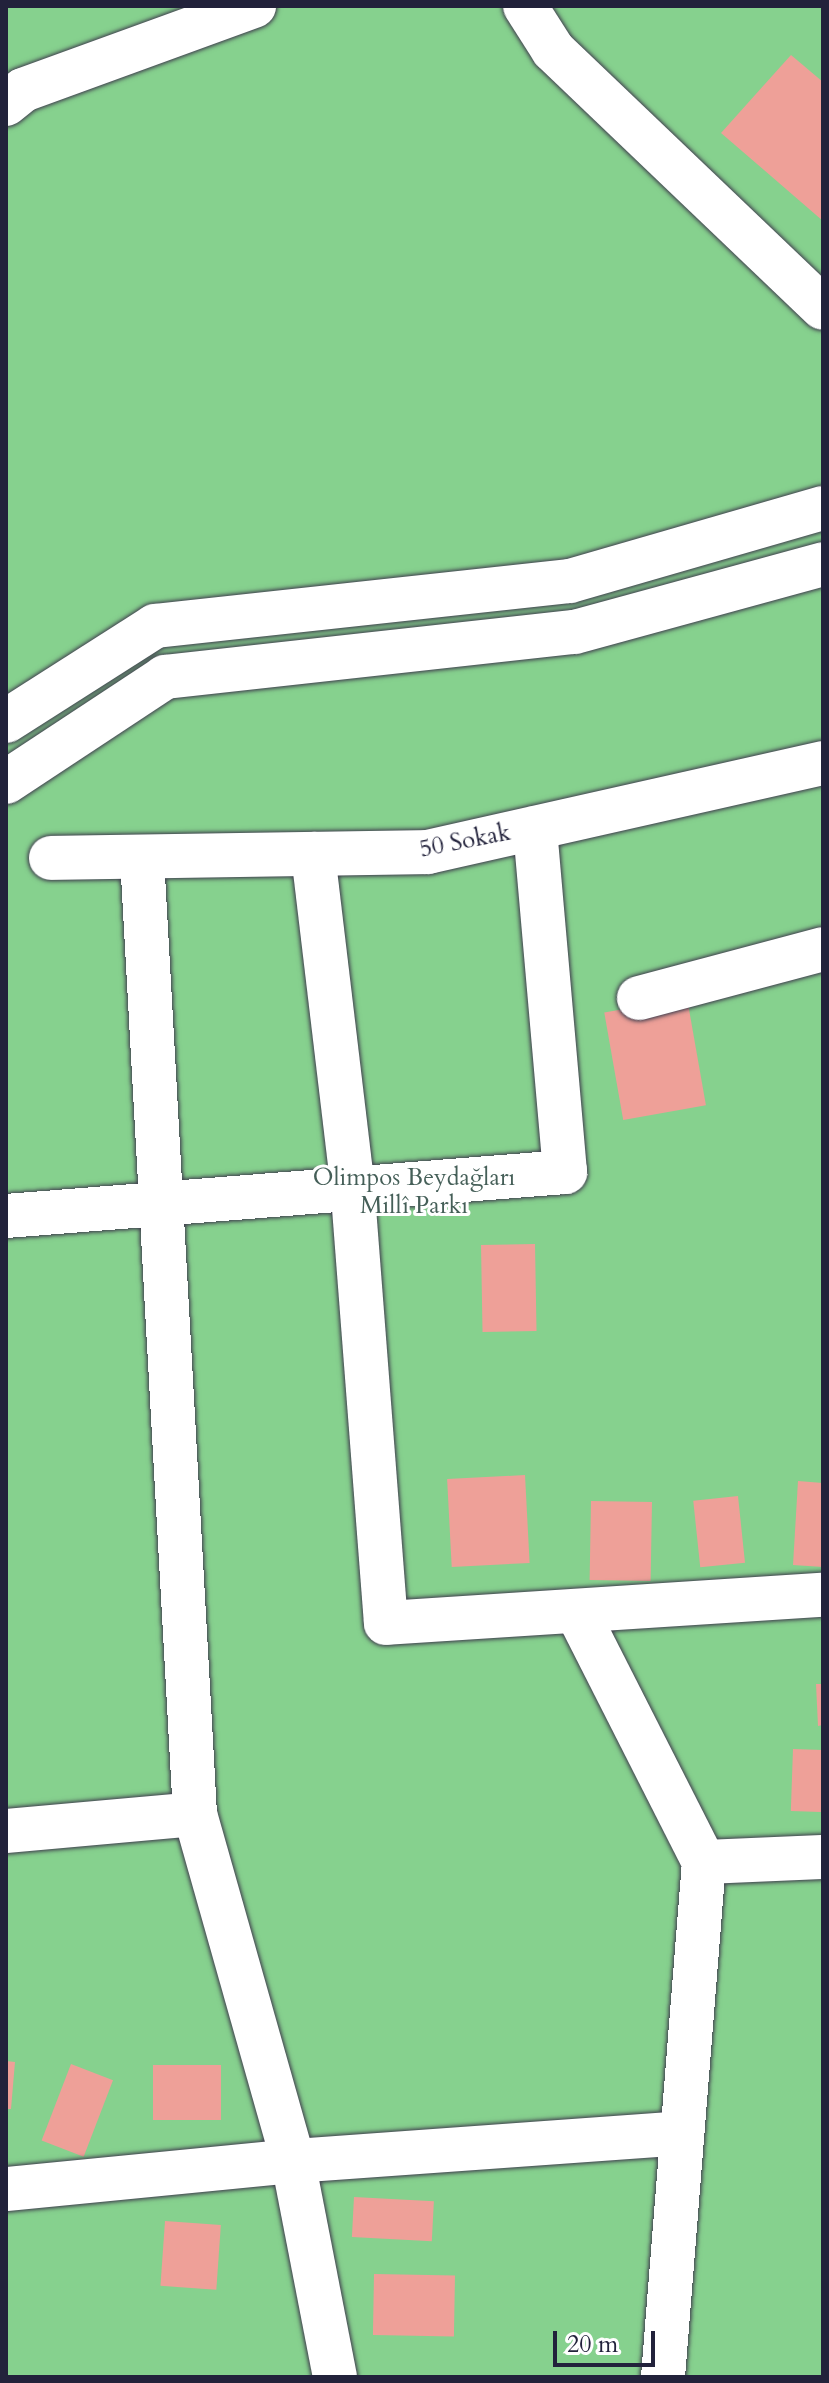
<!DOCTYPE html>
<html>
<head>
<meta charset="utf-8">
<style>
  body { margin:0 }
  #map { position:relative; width:829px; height:2383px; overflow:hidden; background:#ecdfbc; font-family:Cardo,serif }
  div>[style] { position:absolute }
  .green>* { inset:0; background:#86d18e; transform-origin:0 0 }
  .building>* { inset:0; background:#eea098; transform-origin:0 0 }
  .roads { filter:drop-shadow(0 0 2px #403e4e) drop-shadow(0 0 2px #403e4e) }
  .minor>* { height:44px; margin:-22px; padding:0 22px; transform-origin:22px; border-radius:22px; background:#fff }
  span { translate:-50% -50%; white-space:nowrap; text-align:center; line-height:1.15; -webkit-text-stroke:6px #fff; paint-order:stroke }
  .street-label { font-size:24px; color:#22223b }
  .park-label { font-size:24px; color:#455f58 }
  .frame { position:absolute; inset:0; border:8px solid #22223b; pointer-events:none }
  .scale { position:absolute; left:553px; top:2331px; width:102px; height:36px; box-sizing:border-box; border:4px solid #22223b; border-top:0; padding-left:10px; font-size:24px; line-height:28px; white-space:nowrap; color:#22223b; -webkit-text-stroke:6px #fff; paint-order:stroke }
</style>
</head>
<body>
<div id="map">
  <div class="green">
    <i style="left:6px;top:6px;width:817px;height:2371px"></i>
  </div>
  <div class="building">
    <i style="clip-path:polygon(791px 55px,823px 82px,823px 221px,721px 133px)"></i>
    <i style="left:687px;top:998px;width:109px;height:84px;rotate:80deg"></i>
    <i style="left:535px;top:1244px;width:87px;height:54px;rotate:89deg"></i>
    <i style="left:525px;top:1475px;width:88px;height:78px;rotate:87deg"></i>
    <i style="clip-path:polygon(798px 1481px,823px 1483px,823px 1567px,793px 1565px)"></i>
    <i style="left:738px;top:1496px;width:67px;height:45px;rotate:84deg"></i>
    <i style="left:591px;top:1501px;width:61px;height:79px;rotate:1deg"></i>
    <i style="clip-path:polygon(816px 1684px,823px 1684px,823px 1725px,818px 1726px)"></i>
    <i style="left:793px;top:1749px;width:30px;height:62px;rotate:2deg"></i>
    <i style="clip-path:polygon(6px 2061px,15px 2062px,11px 2109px,6px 2109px)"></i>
    <i style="left:71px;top:2064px;width:45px;height:82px;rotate:21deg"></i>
    <i style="left:221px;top:2065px;width:55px;height:68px;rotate:90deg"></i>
    <i style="left:354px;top:2197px;width:80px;height:40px;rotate:3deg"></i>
    <i style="left:165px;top:2221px;width:56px;height:65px;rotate:4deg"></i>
    <i style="left:374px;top:2274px;width:81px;height:61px;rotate:1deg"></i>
  </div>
  <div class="roads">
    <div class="minor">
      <i style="left:525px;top:6px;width:52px;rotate:57.5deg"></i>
      <i style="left:553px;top:50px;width:373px;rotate:43.7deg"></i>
      <i style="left:6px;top:104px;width:22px;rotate:-39deg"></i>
      <i style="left:23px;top:90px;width:246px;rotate:-20deg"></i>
      <i style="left:6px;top:721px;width:177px;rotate:-32.5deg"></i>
      <i style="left:155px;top:626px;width:417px;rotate:-6.2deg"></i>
      <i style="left:570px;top:581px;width:263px;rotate:-16.1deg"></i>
      <i style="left:6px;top:782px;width:191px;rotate:-33.4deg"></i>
      <i style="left:165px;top:677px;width:412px;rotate:-6.3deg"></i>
      <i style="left:575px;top:632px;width:257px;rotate:-15.3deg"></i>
      <i style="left:313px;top:854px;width:330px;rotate:83.2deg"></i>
      <i style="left:352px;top:1182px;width:442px;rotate:85.6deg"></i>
      <i style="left:386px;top:1623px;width:438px;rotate:-3.7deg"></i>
      <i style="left:142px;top:857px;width:958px;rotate:86.83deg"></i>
      <i style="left:51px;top:858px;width:377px;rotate:-0.9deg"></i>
      <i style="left:428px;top:852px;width:405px;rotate:-12.7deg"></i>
      <i style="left:639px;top:998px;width:190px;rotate:-14.9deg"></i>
      <i style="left:6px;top:1216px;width:561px;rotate:-4.5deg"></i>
      <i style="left:565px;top:1172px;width:345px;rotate:-95deg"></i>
      <i style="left:577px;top:1612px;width:280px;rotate:63.1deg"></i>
      <i style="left:704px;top:1862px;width:119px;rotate:-2.4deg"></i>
      <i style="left:6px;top:1831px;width:190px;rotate:-5.1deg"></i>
      <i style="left:195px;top:1814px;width:361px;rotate:74.2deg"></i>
      <i style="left:293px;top:2161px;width:288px;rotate:174.4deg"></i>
      <i style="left:335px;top:2377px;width:220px;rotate:-101deg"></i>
      <i style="left:293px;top:2161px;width:388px;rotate:-4.1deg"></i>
      <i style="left:663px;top:2377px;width:517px;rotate:-85.45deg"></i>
    </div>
  </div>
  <div class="street-label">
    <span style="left:465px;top:841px;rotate:-11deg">50 Sokak</span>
  </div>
  <div class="park-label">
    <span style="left:414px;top:1192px">Olimpos Beydağları<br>Millî Parkı</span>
  </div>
  <div class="frame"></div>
  <div class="scale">20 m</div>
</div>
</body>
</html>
